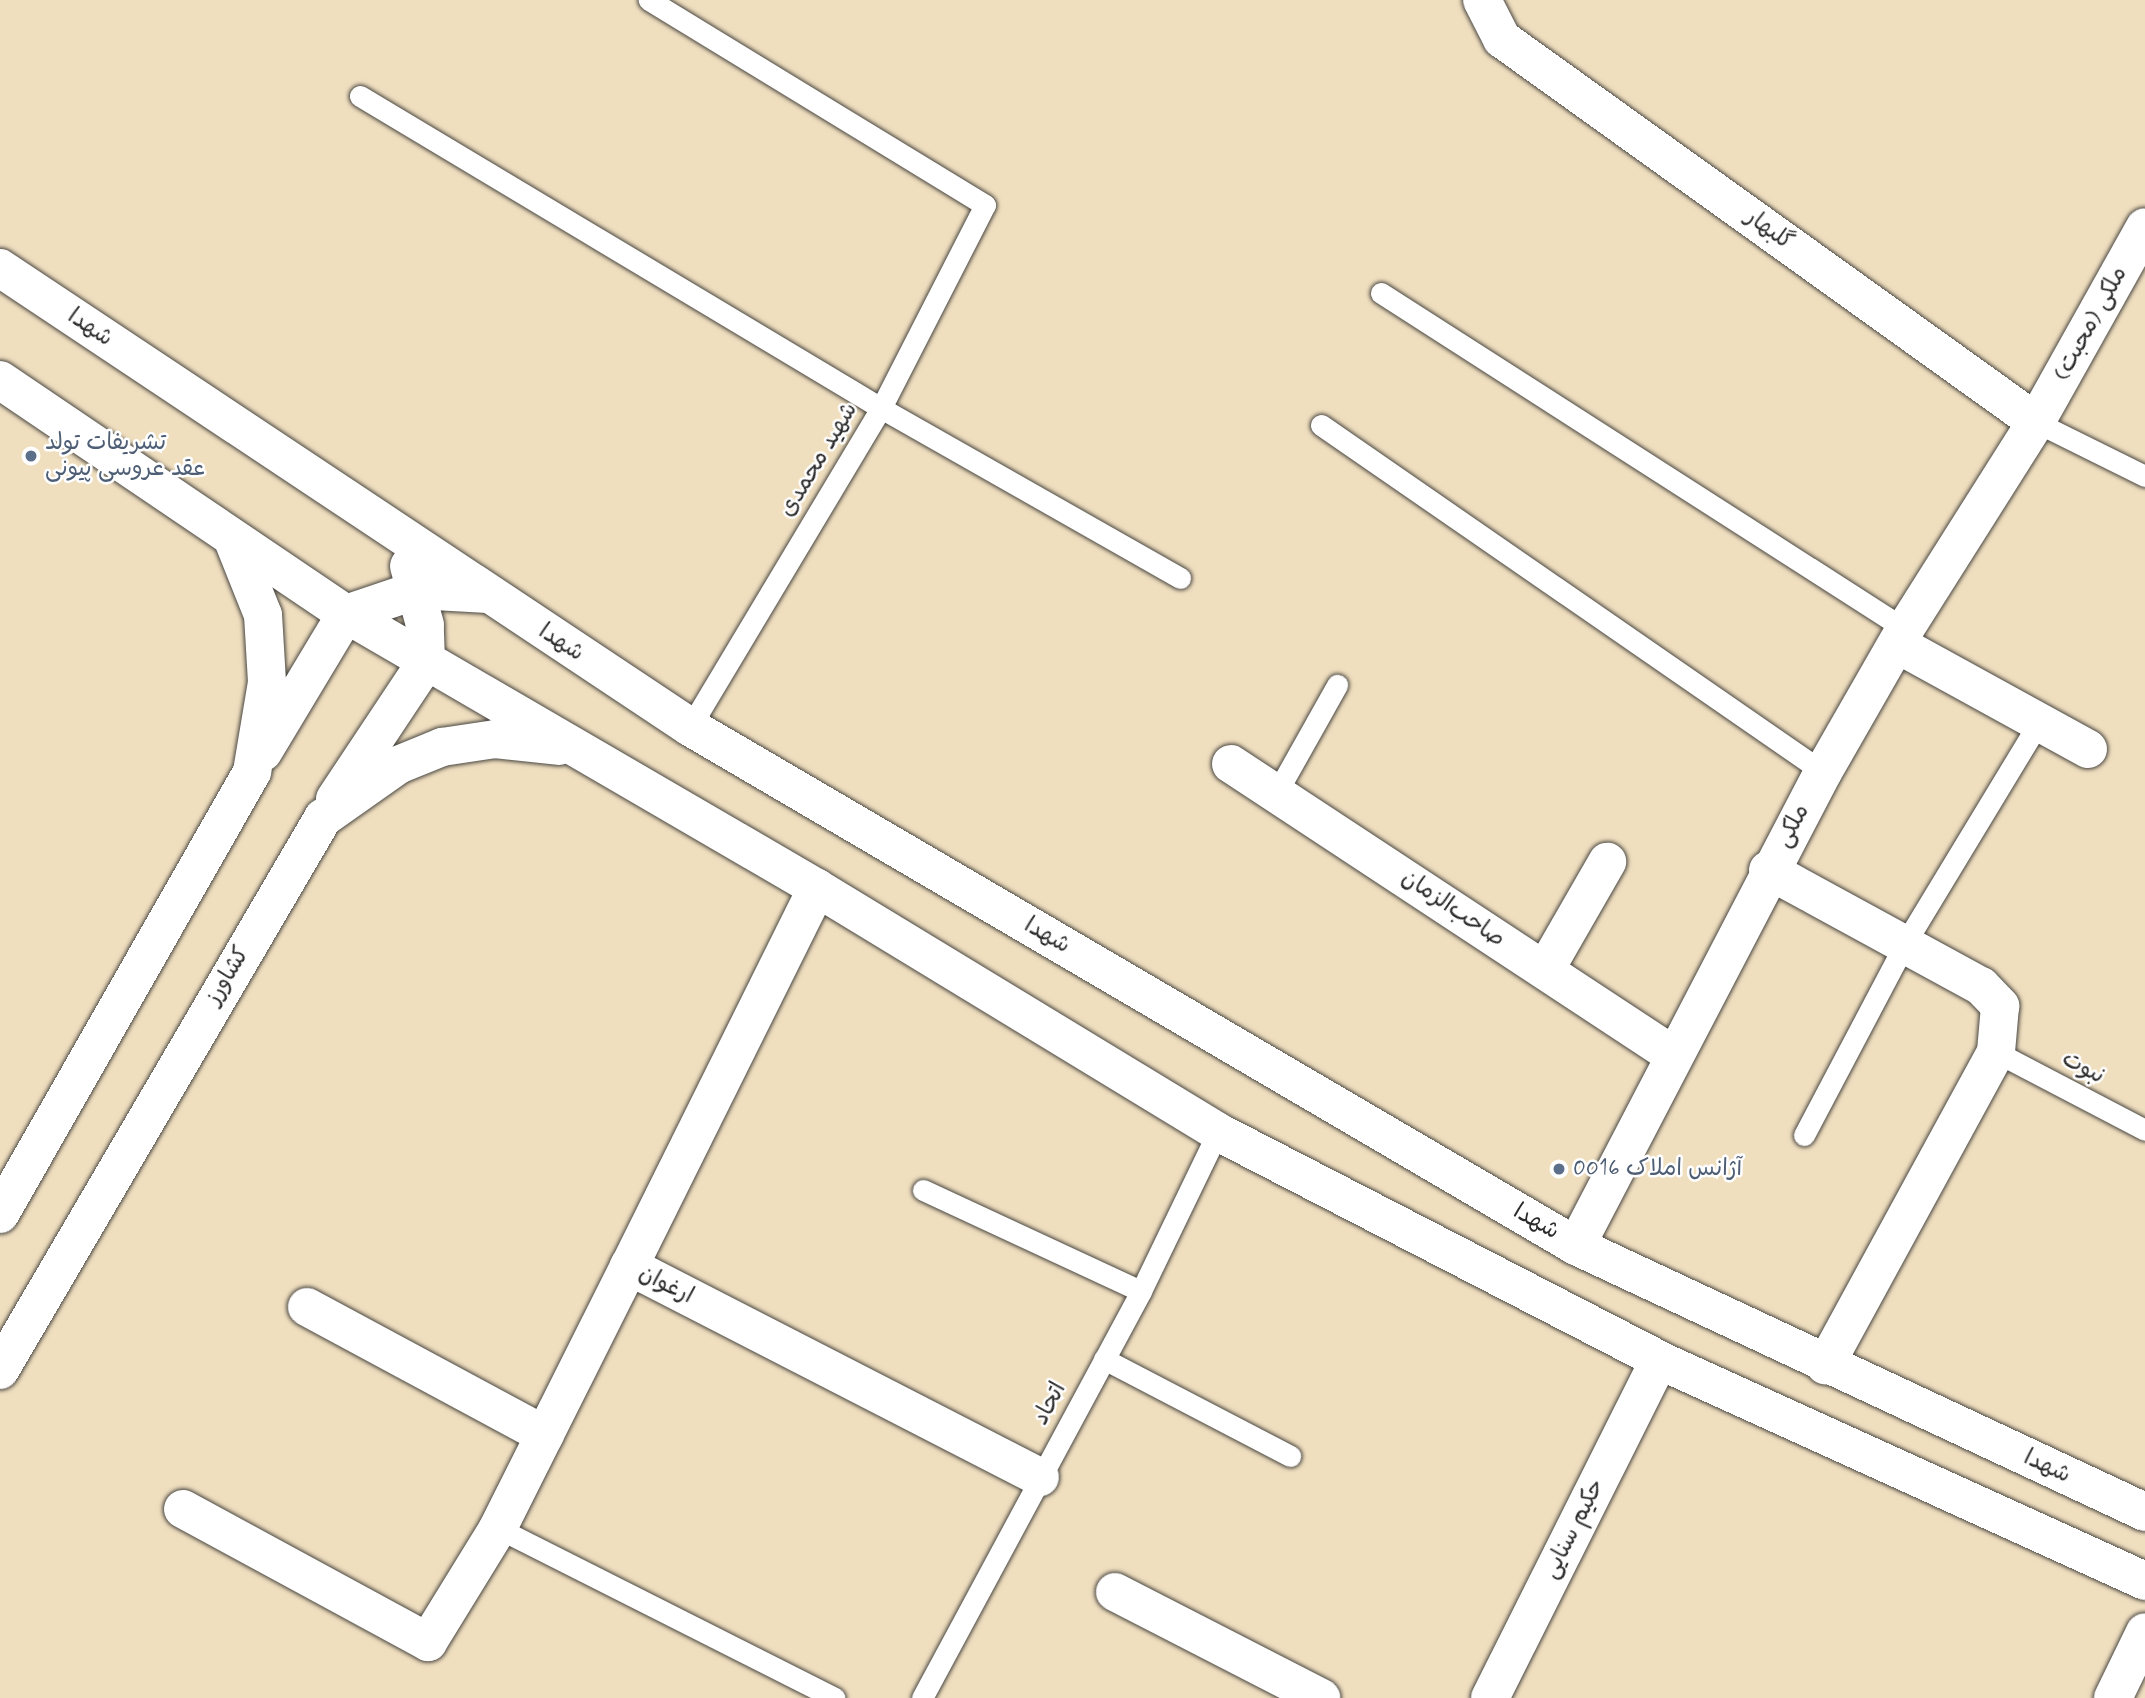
<!DOCTYPE html>
<html>
<head>
<meta charset="utf-8">
<style>
  body { margin:0 }
  #map { position:relative; width:2145px; height:1698px; overflow:hidden; background:#f0dfbf; font-family:Mynerve,"Playpen Sans Arabic",sans-serif }
  div>[style] { position:absolute }
  .roads { filter:drop-shadow(0 0 2px #494641) drop-shadow(0 0 2px #494641) }
  .service>* { height:21px; margin:-10.5px; padding:0 10.5px; transform-origin:10.5px; border-radius:10.5px; background:#fff }
  .minor>* { height:38px; margin:-19px; padding:0 19px; transform-origin:19px; border-radius:19px; background:#fff }
  .secondary>* { height:38px; margin:-19px; padding:0 19px; transform-origin:19px; border-radius:19px; background:#fff }
  .dots>* { width:19px; height:19px; translate:-50% -50%; box-sizing:border-box; border:4px solid #fff; border-radius:50% }
  span { translate:-50% -50%; white-space:nowrap; text-align:center; line-height:1.15; -webkit-text-stroke:5px #fff; paint-order:stroke }
  .street-label { font-size:23px; color:#2b2b2b }
  .service-label { font-size:23px; color:#4e5e75 }
  .left { translate:0 -50%; text-align:left }
</style>
</head>
<body>
<div id="map">
  <div class="roads">
    <div class="service">
      <i style="left:360px;top:96px;width:607px;rotate:30.92deg"></i>
      <i style="left:881px;top:408px;width:228px;rotate:-62.9deg"></i>
      <i style="left:985px;top:205px;width:394px;rotate:-148.6deg"></i>
      <i style="left:1381px;top:293px;width:622px;rotate:32.67deg"></i>
      <i style="left:2036px;top:422px;width:122px;rotate:26.4deg"></i>
      <i style="left:1321px;top:425px;width:610px;rotate:34.65deg"></i>
      <i style="left:690px;top:727px;width:372px;rotate:-59.1deg"></i>
      <i style="left:881px;top:408px;width:344px;rotate:29.6deg"></i>
      <i style="left:1277px;top:792px;width:123px;rotate:-60.7deg"></i>
      <i style="left:1996px;top:1052px;width:168px;rotate:27.6deg"></i>
      <i style="left:1804px;top:1135px;width:215px;rotate:-62.2deg"></i>
      <i style="left:1904px;top:945px;width:258px;rotate:-58.8deg"></i>
      <i style="left:923px;top:1190px;width:240px;rotate:24.9deg"></i>
      <i style="left:1104px;top:1359px;width:210px;rotate:27.5deg"></i>
      <i style="left:498px;top:1528px;width:377px;rotate:26.8deg"></i>
      <i style="left:922px;top:1698px;width:462px;rotate:-61.7deg"></i>
      <i style="left:1141px;top:1291px;width:177px;rotate:-64.2deg"></i>
    </div>
    <div class="minor">
      <i style="left:1482px;top:0;width:44px;rotate:62.9deg"></i>
      <i style="left:1502px;top:39px;width:657px;rotate:35.65deg"></i>
      <i style="left:1897px;top:644px;width:218px;rotate:28.8deg"></i>
      <i style="left:1231px;top:764px;width:529px;rotate:33.36deg"></i>
      <i style="left:1768px;top:870px;width:243px;rotate:28.6deg"></i>
      <i style="left:1981px;top:986px;width:28px;rotate:46deg"></i>
      <i style="left:2000px;top:1006px;width:46px;rotate:95deg"></i>
      <i style="left:1996px;top:1052px;width:357px;rotate:118.6deg"></i>
      <i style="left:817px;top:888px;width:422px;rotate:116.4deg"></i>
      <i style="left:629px;top:1266px;width:462px;rotate:27.2deg"></i>
      <i style="left:1545px;top:970px;width:125px;rotate:-60.1deg"></i>
      <i style="left:1576px;top:1246px;width:534px;rotate:-62.48deg"></i>
      <i style="left:1823px;top:772px;width:165px;rotate:-60.2deg"></i>
      <i style="left:1905px;top:629px;width:245px;rotate:-57.7deg"></i>
      <i style="left:2036px;top:422px;width:223px;rotate:-60.8deg"></i>
      <i style="left:307px;top:1307px;width:270px;rotate:28.3deg"></i>
      <i style="left:183px;top:1509px;width:279px;rotate:28.5deg"></i>
      <i style="left:428px;top:1642px;width:134px;rotate:-58.4deg"></i>
      <i style="left:498px;top:1528px;width:293px;rotate:-63.4deg"></i>
      <i style="left:1115px;top:1592px;width:232px;rotate:27.2deg"></i>
      <i style="left:1490px;top:1698px;width:378px;rotate:-63.4deg"></i>
      <i style="left:2113px;top:1698px;width:73px;rotate:-64.1deg"></i>
    </div>
    <div class="secondary">
      <i style="left:0;top:268px;width:829px;rotate:33.63deg"></i>
      <i style="left:690px;top:727px;width:1027px;rotate:30.36deg"></i>
      <i style="left:1576px;top:1246px;width:628px;rotate:25.06deg"></i>
      <i style="left:0;top:380px;width:418px;rotate:34.1deg"></i>
      <i style="left:346px;top:614px;width:545px;rotate:30.19deg"></i>
      <i style="left:817px;top:888px;width:469px;rotate:31.3deg"></i>
      <i style="left:1218px;top:1132px;width:496px;rotate:27.3deg"></i>
      <i style="left:1659px;top:1360px;width:534px;rotate:24.45deg"></i>
      <i style="left:263px;top:752px;width:161px;rotate:-59deg"></i>
      <i style="left:346px;top:614px;width:75px;rotate:-18.7deg"></i>
      <i style="left:417px;top:590px;width:71px;rotate:3.2deg"></i>
      <i style="left:335px;top:799px;width:164px;rotate:-56.4deg"></i>
      <i style="left:426px;top:662px;width:37px;rotate:-92deg"></i>
      <i style="left:425px;top:625px;width:61px;rotate:-105.2deg"></i>
      <i style="left:0;top:1214px;width:509px;rotate:-60.31deg"></i>
      <i style="left:252px;top:772px;width:91px;rotate:-80.5deg"></i>
      <i style="left:267px;top:682px;width:67px;rotate:-93.4deg"></i>
      <i style="left:263px;top:615px;width:81px;rotate:-111.8deg"></i>
      <i style="left:0;top:1370px;width:640px;rotate:-59.67deg"></i>
      <i style="left:323px;top:818px;width:92px;rotate:-35.2deg"></i>
      <i style="left:398px;top:765px;width:48px;rotate:-22.2deg"></i>
      <i style="left:442px;top:747px;width:54px;rotate:-8.6deg"></i>
      <i style="left:495px;top:739px;width:64px;rotate:6.2deg"></i>
    </div>
  </div>
  <div class="dots">
    <i style="left:31px;top:456px;background:#5c6f8a"></i>
    <i style="left:1559px;top:1169px;background:#5c6f8a"></i>
  </div>
  <div class="street-label">
    <span style="left:1769px;top:230px;rotate:36deg">گلبهار</span>
    <span style="left:2091px;top:324px;rotate:-61deg">ملکی (محبت)</span>
    <span style="left:90px;top:328px;rotate:34deg">شهدا</span>
    <span style="left:819px;top:460px;rotate:-59deg">شهید محمدی</span>
    <span style="left:561px;top:643px;rotate:33deg">شهدا</span>
    <span style="left:1793px;top:826px;rotate:-61deg">ملکی</span>
    <span style="left:1453px;top:909px;rotate:34deg">صاحب‌الزمان</span>
    <span style="left:1047px;top:936px;rotate:30deg">شهدا</span>
    <span style="left:228px;top:976px;rotate:-59deg">کشاورز</span>
    <span style="left:2083px;top:1068px;rotate:28deg">نبوت</span>
    <span style="left:1536px;top:1222px;rotate:30deg">شهدا</span>
    <span style="left:666px;top:1285px;rotate:27deg">ارغوان</span>
    <span style="left:1050px;top:1404px;rotate:-62deg">اتحاد</span>
    <span style="left:2047px;top:1467px;rotate:25deg">شهدا</span>
    <span style="left:1574px;top:1529px;rotate:-63deg">حکیم سنایی</span>
  </div>
  <div class="service-label">
    <span class="left" style="left:45px;top:456px">تشریفات تولد<br>عقد عروسی پیونی</span>
    <span class="left" style="left:1573px;top:1169px">آژانس املاک 0016</span>
  </div>
</div>
</body>
</html>
